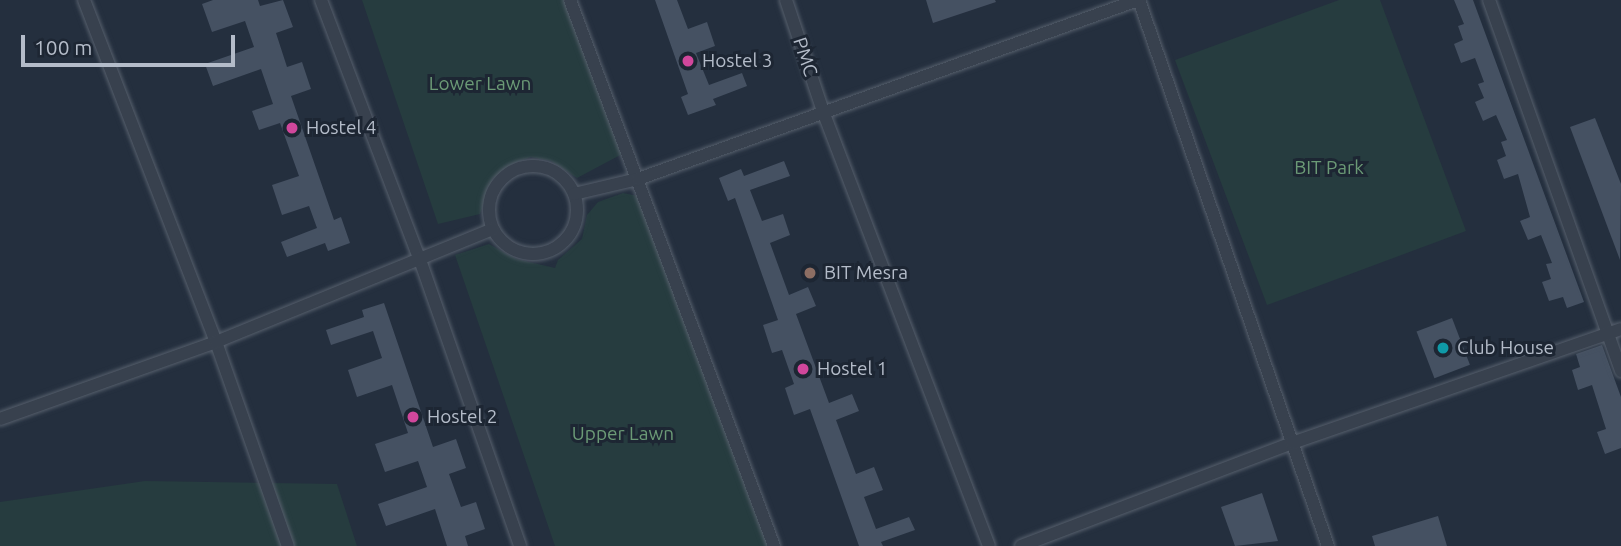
<!DOCTYPE html>
<html>
<head>
<meta charset="utf-8">
<style>
  body { margin:0 }
  #map { position:relative; width:1621px; height:546px; overflow:hidden; background:#242f3e; font-family:Ubuntu,sans-serif }
  div>[style] { position:absolute }
  .green>* { inset:0; background:#263c3f }
  .building>* { inset:0; background:#455162; transform-origin:0 0 }
  .roads { filter:drop-shadow(0 0 2px #565f6c) drop-shadow(0 0 2px #565f6c) }
  .minor>* { height:12px; margin:-6px; padding:0 6px; transform-origin:6px; border-radius:6px; background:#38414e }
  .minor>.ring { margin:-6px; padding:0; box-sizing:content-box; background:none; border:12px solid #38414e; border-radius:50% }
  .dots>* { width:19px; height:19px; translate:-50% -50%; box-sizing:border-box; border:4px solid #1d2633; border-radius:50% }
  span { translate:-50% -50%; white-space:nowrap; text-align:center; line-height:1.15; -webkit-text-stroke:6px #1d2633; paint-order:stroke }
  .street-label { font-size:19px; color:#b4bcc9 }
  .poi-label { font-size:19px; color:#b4bcc9 }
  .left { translate:0 -50%; text-align:left }
  .park-label { font-size:19px; color:#6b9a76 }
  .scale { position:absolute; left:21px; top:35px; width:214px; height:32px; box-sizing:border-box; border:4px solid #b4bcc9; border-top:0; padding-left:9px; font-size:21px; line-height:24px; white-space:nowrap; color:#b4bcc9; -webkit-text-stroke:5px #1d2633; paint-order:stroke }
</style>
</head>
<body>
<div id="map">
  <div class="green">
    <i style="clip-path:polygon(362px 0,573px 0,626px 152px,577px 178px,551px 161px,531px 157px,514px 163px,493px 178px,480px 214px,438px 224px)"></i>
    <i style="clip-path:polygon(1339px 0,1380px 0,1466px 231px,1267px 305px,1175px 60px)"></i>
    <i style="clip-path:polygon(623px 193px,638px 196px,772px 546px,555px 546px,455px 255px,489px 244px,516px 259px,555px 268px,558px 260px,582px 239px,587px 215px,598px 202px)"></i>
    <i style="clip-path:polygon(145px 481px,337px 484px,357px 546px,0 546px,0 502px)"></i>
  </div>
  <div class="building">
    <i style="clip-path:polygon(213px 0,258px 0,260px 6px,283px 0,293px 27px,276px 33px,287px 67px,302px 62px,311px 89px,291px 96px,334px 220px,341px 217px,350px 243px,328px 251px,325px 243px,287px 257px,281px 242px,317px 228px,309px 206px,282px 215px,272px 185px,299px 176px,280px 123px,259px 130px,252px 111px,273px 104px,261px 69px,213px 86px,205px 64px,254px 47px,245px 21px,212px 32px,202px 4px)"></i>
    <i style="clip-path:polygon(655px 0,677px 0,688px 29px,707px 22px,715px 46px,696px 53px,709px 85px,742px 73px,747px 86px,713px 99px,716px 105px,688px 115px,681px 97px,688px 94px)"></i>
    <i style="clip-path:polygon(926px 0,995px 0,996px 2px,933px 23px)"></i>
    <i style="clip-path:polygon(1454px 0,1473px 0,1584px 302px,1567px 308px,1563px 297px,1549px 301px,1542px 282px,1551px 279px,1546px 264px,1552px 263px,1541px 235px,1528px 240px,1520px 221px,1530px 217px,1518px 174px,1504px 179px,1497px 160px,1506px 156px,1501px 142px,1507px 140px,1496px 115px,1483px 121px,1475px 102px,1484px 98px,1478px 84px,1484px 82px,1475px 58px,1461px 63px,1454px 44px,1463px 40px,1458px 26px,1464px 24px)"></i>
    <i style="clip-path:polygon(1595px 118px,1621px 184px,1620px 260px,1570px 127px)"></i>
    <i style="clip-path:polygon(784px 161px,790px 176px,750px 190px,762px 221px,783px 214px,790px 235px,770px 243px,789px 295px,808px 287px,816px 306px,796px 314px,829px 403px,852px 394px,859px 411px,836px 420px,856px 474px,874px 467px,883px 490px,864px 497px,876px 529px,909px 517px,915px 530px,881px 542px,883px 546px,859px 546px,810px 409px,794px 415px,785px 388px,794px 384px,782px 350px,772px 353px,763px 325px,778px 320px,735px 198px,728px 201px,719px 178px,741px 169px,744px 176px)"></i>
    <i style="clip-path:polygon(384px 303px,433px 447px,456px 439px,466px 468px,449px 474px,461px 507px,476px 502px,485px 529px,465px 536px,468px 546px,447px 546px,435px 509px,386px 526px,378px 504px,427px 487px,418px 461px,385px 472px,375px 444px,408px 433px,392px 385px,357px 397px,348px 370px,382px 358px,373px 331px,331px 345px,326px 330px,364px 317px,362px 310px)"></i>
    <i style="left:1452px;top:318px;width:50px;height:38px;rotate:69deg"></i>
    <i style="clip-path:polygon(1602px 345px,1621px 397px,1621px 448px,1605px 454px,1597px 432px,1606px 429px,1592px 385px,1578px 390px,1572px 370px,1580px 367px,1576px 354px)"></i>
    <i style="clip-path:polygon(1262px 493px,1278px 541px,1235px 546px,1221px 507px)"></i>
    <i style="clip-path:polygon(1438px 516px,1447px 546px,1375px 546px,1372px 536px)"></i>
  </div>
  <div class="roads">
    <div class="minor">
      <i style="left:84px;top:0;width:367px;rotate:68.9deg"></i>
      <i style="left:216px;top:342px;width:216px;rotate:70.6deg"></i>
      <i style="left:321px;top:0;width:278px;rotate:69.2deg"></i>
      <i style="left:420px;top:260px;width:303px;rotate:70.7deg"></i>
      <i style="left:570px;top:0;width:583px;rotate:69.51deg"></i>
      <i style="left:786px;top:0;width:120px;rotate:71.6deg"></i>
      <i style="left:824px;top:114px;width:462px;rotate:69.1deg"></i>
      <i style="left:1139px;top:0;width:578px;rotate:70.91deg"></i>
      <i style="left:1489px;top:0;width:394px;rotate:70.4deg"></i>
      <i class="ring" style="left:489px;top:166px;width:76px;height:76px"></i>
      <i style="left:574px;top:194px;width:66px;rotate:-13.2deg"></i>
      <i style="left:638px;top:179px;width:531px;rotate:-19.7deg"></i>
      <i style="left:0;top:419px;width:229px;rotate:-19.6deg"></i>
      <i style="left:216px;top:342px;width:299px;rotate:-22.2deg"></i>
      <i style="left:1021px;top:546px;width:290px;rotate:-20.8deg"></i>
      <i style="left:1292px;top:443px;width:348px;rotate:-19.1deg"></i>
    </div>
  </div>
  <div class="dots">
    <i style="left:688px;top:61px;background:#d1479c"></i>
    <i style="left:292px;top:128px;background:#d1479c"></i>
    <i style="left:810px;top:273px;background:#8d6e63"></i>
    <i style="left:1443px;top:348px;background:#0f9aa8"></i>
    <i style="left:803px;top:369px;background:#d1479c"></i>
    <i style="left:413px;top:417px;background:#d1479c"></i>
  </div>
  <div class="street-label">
    <span style="left:805px;top:57px;rotate:72deg">PMC</span>
  </div>
  <div class="poi-label">
    <span class="left" style="left:702px;top:61px">Hostel 3</span>
    <span class="left" style="left:306px;top:128px">Hostel 4</span>
    <span class="left" style="left:824px;top:273px">BIT Mesra</span>
    <span class="left" style="left:1457px;top:348px">Club House</span>
    <span class="left" style="left:817px;top:369px">Hostel 1</span>
    <span class="left" style="left:427px;top:417px">Hostel 2</span>
  </div>
  <div class="park-label">
    <span style="left:480px;top:84px">Lower Lawn</span>
    <span style="left:1329px;top:168px">BIT Park</span>
    <span style="left:623px;top:434px">Upper Lawn</span>
  </div>
  <div class="scale">100 m</div>
</div>
</body>
</html>
